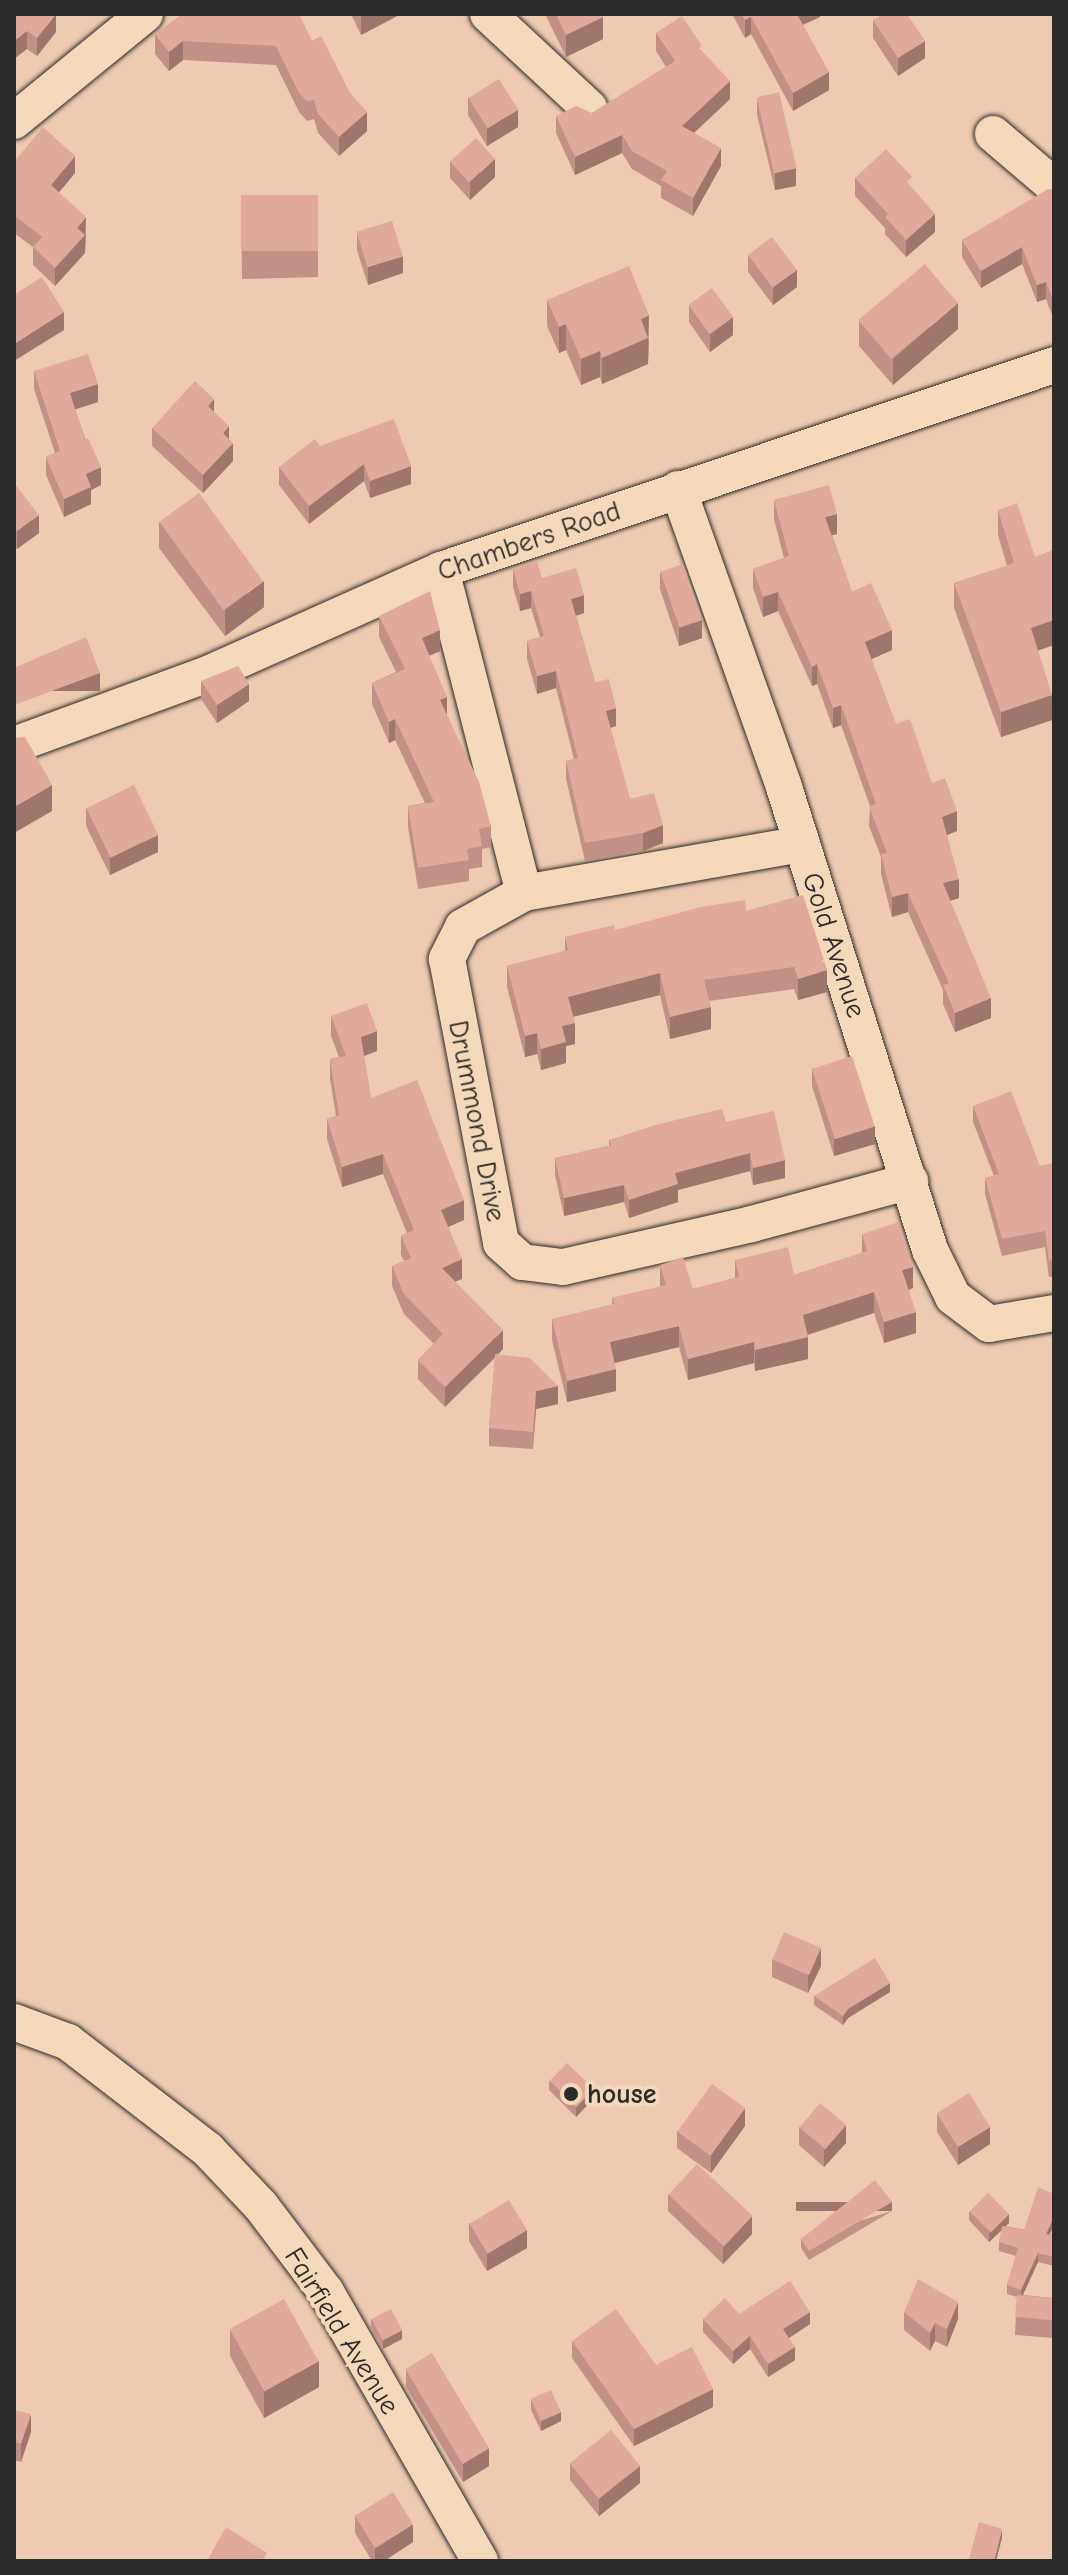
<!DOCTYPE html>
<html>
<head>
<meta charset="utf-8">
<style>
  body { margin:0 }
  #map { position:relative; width:1068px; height:2575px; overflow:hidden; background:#eecab1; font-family:"Comic Neue",sans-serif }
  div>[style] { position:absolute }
  .roads { filter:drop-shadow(0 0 2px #2b2b2b) drop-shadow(0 0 2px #2b2b2b) }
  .minor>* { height:36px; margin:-18px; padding:0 18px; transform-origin:18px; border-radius:18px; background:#f3d8ba }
  .wall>* { inset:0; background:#c29086 }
  .shaded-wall>* { inset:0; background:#9e766d; transform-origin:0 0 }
  .building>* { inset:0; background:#e1a89c; transform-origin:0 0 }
  .dots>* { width:22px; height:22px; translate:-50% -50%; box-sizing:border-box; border:4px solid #f3d8ba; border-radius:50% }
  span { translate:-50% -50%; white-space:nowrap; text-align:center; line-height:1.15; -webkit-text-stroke:8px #f3d8ba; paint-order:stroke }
  .street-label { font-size:28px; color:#2b2b2b }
  .poi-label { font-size:28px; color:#2b2b2b; font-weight:700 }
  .left { translate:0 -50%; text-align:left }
  .frame { position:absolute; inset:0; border:16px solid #2b2b2b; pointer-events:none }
</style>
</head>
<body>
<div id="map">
  <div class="roads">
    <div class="minor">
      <i style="left:488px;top:14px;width:138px;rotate:42.9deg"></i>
      <i style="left:14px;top:121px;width:169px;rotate:-39.2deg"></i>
      <i style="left:993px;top:134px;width:80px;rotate:40.4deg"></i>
      <i style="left:678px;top:489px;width:316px;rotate:70.4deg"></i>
      <i style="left:784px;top:787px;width:485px;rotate:72.5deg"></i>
      <i style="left:930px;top:1250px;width:52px;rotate:63.9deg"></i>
      <i style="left:953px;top:1297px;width:45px;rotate:36.9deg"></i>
      <i style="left:989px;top:1324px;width:66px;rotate:-9.6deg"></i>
      <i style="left:441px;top:570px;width:333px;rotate:75.6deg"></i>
      <i style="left:14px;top:745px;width:201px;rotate:-20.1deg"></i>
      <i style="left:203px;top:676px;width:261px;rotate:-24deg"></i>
      <i style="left:441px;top:570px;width:646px;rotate:-18.49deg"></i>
      <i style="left:802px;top:844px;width:282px;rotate:170deg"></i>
      <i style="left:524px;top:893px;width:70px;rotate:150.9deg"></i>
      <i style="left:463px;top:927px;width:36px;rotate:117deg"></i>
      <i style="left:447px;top:959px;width:289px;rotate:79.2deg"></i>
      <i style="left:501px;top:1243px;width:28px;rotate:42deg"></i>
      <i style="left:522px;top:1262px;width:41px;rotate:7deg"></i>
      <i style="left:563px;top:1267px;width:194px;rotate:-12.8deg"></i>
      <i style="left:752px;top:1224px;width:164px;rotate:-15.2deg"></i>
      <i style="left:14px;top:2022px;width:58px;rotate:20.3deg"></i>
      <i style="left:68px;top:2042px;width:177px;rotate:37.6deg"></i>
      <i style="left:208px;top:2150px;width:77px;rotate:46.6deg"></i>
      <i style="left:261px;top:2206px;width:108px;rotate:52.9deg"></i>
      <i style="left:326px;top:2292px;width:310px;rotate:60.2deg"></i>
    </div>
  </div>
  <div class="wall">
    <i style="clip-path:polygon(14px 14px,56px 32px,37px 56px,27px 49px)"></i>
    <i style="clip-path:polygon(351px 14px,401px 14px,361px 35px)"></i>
    <i style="clip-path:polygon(545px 14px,602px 14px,603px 39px,566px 57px)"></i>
    <i style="clip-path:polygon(732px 14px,820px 14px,820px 17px,803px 25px,829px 90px,793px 111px,751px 34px,745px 38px)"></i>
    <i style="clip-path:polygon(873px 20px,925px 58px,898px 76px,873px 38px)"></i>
    <i style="clip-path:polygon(656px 33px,702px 51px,730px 99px,694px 133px,721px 166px,693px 216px,661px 198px,661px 186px,632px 169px,622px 153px,575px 175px,556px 133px,556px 116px,592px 113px,666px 67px,656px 51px)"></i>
    <i style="clip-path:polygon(155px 34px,312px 41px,367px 131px,339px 156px,318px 133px,314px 119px,307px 121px,299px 112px,276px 65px,183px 60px,169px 71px,155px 54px)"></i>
    <i style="clip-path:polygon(468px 97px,518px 127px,487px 146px,468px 115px)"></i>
    <i style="clip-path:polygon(757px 97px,796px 186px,775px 190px,757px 115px)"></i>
    <i style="clip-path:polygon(450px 161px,495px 177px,470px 200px,450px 178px)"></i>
    <i style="clip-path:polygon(14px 162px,75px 173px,59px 192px,86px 235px,85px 253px,55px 286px,33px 265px,33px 247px,14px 233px)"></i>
    <i style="clip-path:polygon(855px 178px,912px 188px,935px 232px,906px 257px,885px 234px,885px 228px,855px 196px)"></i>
    <i style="clip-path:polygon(1054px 190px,1054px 320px,1046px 299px,1037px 302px,1022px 264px,981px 288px,962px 257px,962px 240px)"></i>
    <i style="clip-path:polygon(241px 198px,318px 251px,318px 277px,242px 279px)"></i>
    <i style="clip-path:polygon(357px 232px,403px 273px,368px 285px,357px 250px)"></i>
    <i style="clip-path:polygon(748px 255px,797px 287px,773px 305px,748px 272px)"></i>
    <i style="clip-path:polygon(547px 300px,649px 341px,648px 364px,602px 384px,600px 377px,581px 385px,566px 350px,559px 353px,547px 326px)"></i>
    <i style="clip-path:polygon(689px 305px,733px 335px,710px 352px,689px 322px)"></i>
    <i style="clip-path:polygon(859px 320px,958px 329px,893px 385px,859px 346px)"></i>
    <i style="clip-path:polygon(34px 371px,98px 402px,75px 409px,101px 485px,91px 490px,91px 504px,64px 517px,46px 475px,46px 457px,55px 453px,34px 389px)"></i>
    <i style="clip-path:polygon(152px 428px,229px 439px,233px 461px,203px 493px,152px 446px)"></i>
    <i style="clip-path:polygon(320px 446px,411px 484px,370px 498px,364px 481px,309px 524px,279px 485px,279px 467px)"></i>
    <i style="clip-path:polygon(14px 483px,39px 533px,17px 549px,14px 545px)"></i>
    <i style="clip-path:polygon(774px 500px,837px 534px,832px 535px,852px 592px,892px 650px,871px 659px,896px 724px,932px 783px,957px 831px,947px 835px,959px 898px,950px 901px,991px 1018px,955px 1032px,943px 1004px,943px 990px,908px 912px,892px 917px,881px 874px,881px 857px,869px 826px,870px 806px,841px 725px,833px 728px,817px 684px,812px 686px,778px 611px,763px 617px,753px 588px,753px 569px,784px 558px,774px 519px)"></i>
    <i style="clip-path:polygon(998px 510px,1035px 557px,1054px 550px,1054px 645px,1038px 650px,1052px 720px,1001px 737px,954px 608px,954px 583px,1007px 566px,998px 535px)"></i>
    <i style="clip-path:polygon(159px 522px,264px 607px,225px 636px,159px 548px)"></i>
    <i style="clip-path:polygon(513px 569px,542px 578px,584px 613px,576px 616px,595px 682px,616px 726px,610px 728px,630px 799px,663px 843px,643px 851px,585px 861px,566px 779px,566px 761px,574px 759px,556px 688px,537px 694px,527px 659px,527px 641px,540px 637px,531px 608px,520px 611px,513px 587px)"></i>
    <i style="clip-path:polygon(660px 572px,702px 638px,679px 646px,660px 589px)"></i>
    <i style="clip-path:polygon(379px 616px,440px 651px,429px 656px,447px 715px,491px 826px,491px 847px,482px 849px,482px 867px,469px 869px,469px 881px,418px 889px,408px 827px,408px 806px,425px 803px,395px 740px,389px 743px,372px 704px,372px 683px,396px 672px,379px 637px)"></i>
    <i style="clip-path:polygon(201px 681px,249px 701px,217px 723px,201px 699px)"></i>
    <i style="clip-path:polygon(86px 808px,158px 852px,110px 875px,86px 826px)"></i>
    <i style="clip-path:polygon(746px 911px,827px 992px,798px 1000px,794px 989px,709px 1001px,711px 1029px,670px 1039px,660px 995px,573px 1017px,575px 1044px,566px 1046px,566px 1063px,541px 1070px,537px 1054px,525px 1057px,507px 987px,507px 966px,565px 951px,565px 937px)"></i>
    <i style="clip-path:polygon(331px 1016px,377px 1051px,364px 1056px,371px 1098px,464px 1220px,448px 1227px,462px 1279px,455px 1281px,503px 1349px,498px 1355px,558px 1404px,536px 1409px,533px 1449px,489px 1446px,489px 1428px,495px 1358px,445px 1407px,418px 1379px,418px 1360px,434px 1344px,404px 1314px,392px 1286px,392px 1266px,404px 1261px,401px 1255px,401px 1236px,407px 1233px,383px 1174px,342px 1187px,327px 1139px,327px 1119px,336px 1116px,330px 1079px,330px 1059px,339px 1057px,331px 1036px)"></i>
    <i style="clip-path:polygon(812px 1068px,875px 1144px,834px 1156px,812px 1086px)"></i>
    <i style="clip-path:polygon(973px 1106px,1040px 1166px,1054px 1163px,1054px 1276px,1049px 1277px,1045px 1247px,1002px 1256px,985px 1194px,985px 1178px,994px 1176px,973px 1122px)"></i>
    <i style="clip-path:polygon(726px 1122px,785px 1178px,753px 1185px,750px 1171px,678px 1190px,678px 1202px,629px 1218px,624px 1202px,564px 1216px,555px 1175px,555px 1158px,609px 1146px,609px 1140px)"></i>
    <i style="clip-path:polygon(862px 1234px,913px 1288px,909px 1290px,916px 1333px,884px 1343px,874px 1313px,808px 1335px,808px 1359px,755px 1371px,754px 1363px,688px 1380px,679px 1347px,615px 1363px,616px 1391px,567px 1402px,552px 1340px,552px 1319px,612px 1305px,612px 1298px,660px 1287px,660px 1265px,693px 1289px,735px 1278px,735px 1260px,794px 1275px,862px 1253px)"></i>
    <i style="clip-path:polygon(772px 1959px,821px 1966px,808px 1993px,772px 1977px)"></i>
    <i style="clip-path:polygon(890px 1992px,848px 2018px,843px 2025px,814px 2005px,814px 1996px)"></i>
    <i style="clip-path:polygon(549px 2081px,594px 2098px,576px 2117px,549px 2090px)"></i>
    <i style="clip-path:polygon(937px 2114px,990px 2144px,958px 2165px,937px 2132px)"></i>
    <i style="clip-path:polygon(745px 2126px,711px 2173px,677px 2148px,677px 2131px)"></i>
    <i style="clip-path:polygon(799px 2127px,846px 2143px,824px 2167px,799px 2145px)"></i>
    <i style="clip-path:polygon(668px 2194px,752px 2234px,723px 2264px,668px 2211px)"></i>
    <i style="clip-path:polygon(892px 2211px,809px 2260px,801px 2248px,801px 2239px)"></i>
    <i style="clip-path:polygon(969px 2211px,1009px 2223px,1005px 2226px,1054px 2235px,1054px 2266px,1038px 2262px,1023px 2295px,1054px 2298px,1054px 2338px,1015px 2335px,1017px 2297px,1007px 2294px,1007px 2285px,1016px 2256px,999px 2251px,999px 2242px,1002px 2230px,989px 2242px,969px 2220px)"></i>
    <i style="clip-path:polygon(469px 2223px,527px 2248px,487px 2271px,469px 2241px)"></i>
    <i style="clip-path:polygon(904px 2312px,958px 2319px,947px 2347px,935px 2341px,930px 2351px,904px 2330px)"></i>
    <i style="clip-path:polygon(739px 2314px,810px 2324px,789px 2338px,795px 2360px,768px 2377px,750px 2349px,733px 2364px,703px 2332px,703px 2319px)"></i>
    <i style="clip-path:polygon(371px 2319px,402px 2339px,383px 2349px,371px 2328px)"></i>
    <i style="clip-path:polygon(230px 2330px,319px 2387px,264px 2418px,230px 2356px)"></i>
    <i style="clip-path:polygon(572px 2341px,656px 2365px,713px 2407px,634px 2446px,572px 2358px)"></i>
    <i style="clip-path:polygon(406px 2369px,489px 2466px,463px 2482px,406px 2387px)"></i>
    <i style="clip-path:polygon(531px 2400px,561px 2421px,541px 2431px,531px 2410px)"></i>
    <i style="clip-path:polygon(14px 2410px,31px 2432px,21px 2462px,14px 2460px)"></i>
    <i style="clip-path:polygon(570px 2463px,640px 2483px,599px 2516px,570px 2480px)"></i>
    <i style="clip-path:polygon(355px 2516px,413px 2542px,384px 2561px,372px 2561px,355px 2533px)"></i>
  </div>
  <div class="shaded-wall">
    <i style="clip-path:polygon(56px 14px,56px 32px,37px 56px,37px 38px)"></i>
    <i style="clip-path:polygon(361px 14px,401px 14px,361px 35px)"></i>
    <i style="clip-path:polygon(795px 14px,820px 14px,820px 17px,795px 28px)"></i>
    <i style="clip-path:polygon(603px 17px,603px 39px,566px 57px,566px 35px)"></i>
    <i style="clip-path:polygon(751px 17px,751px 34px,745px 38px,745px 20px)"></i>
    <i style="clip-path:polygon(27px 31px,27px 49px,14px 59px,14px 41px)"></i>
    <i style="clip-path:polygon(183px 41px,183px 60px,169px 71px,169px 52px)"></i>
    <i style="clip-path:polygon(925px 41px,925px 58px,898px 76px,898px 58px)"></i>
    <i style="clip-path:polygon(829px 72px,829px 90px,793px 111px,793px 93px)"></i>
    <i style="clip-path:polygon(730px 81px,730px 99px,682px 144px,682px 126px)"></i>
    <i style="clip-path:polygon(518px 110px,518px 127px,487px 146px,487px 128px)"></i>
    <i style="clip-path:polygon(367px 112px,367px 131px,339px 156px,339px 137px)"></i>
    <i style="clip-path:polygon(622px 135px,622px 153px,575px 175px,575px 157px)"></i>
    <i style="clip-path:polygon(721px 148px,721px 166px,693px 216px,693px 198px)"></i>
    <i style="clip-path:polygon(75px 156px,75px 173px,51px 202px,51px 185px)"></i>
    <i style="clip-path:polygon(495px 159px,495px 177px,470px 200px,470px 182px)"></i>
    <i style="clip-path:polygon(796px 168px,796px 186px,775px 190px,775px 173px)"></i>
    <i style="clip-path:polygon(935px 214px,935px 232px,906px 257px,906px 240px)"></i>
    <i style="clip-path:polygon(86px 217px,85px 253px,55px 286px,55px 268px,77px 228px)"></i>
    <i style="clip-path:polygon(1022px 247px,1022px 264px,981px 288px,981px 271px)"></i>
    <i style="clip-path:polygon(403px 256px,403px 273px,368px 285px,368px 267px)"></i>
    <i style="clip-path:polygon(797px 270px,797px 287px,773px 305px,773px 287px)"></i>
    <i style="clip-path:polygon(1046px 282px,1046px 299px,1037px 302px,1037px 285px)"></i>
    <i style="clip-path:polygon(958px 303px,958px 329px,893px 385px,893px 359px)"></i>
    <i style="clip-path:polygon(64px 312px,64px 330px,14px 361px,14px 344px)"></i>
    <i style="clip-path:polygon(649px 315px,648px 364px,602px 384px,602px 358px,641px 319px)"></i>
    <i style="clip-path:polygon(733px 317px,733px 335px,710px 352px,710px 334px)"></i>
    <i style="clip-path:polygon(566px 324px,566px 350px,559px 353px,559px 327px)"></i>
    <i style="clip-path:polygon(600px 351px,600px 377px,581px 385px,581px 359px)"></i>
    <i style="clip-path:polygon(98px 384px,98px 402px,70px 411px,70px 393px)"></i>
    <i style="clip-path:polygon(214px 399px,214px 417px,208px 406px)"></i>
    <i style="clip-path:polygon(229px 426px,229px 444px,223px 433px)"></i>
    <i style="clip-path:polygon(233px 443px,233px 461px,203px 493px,203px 475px)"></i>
    <i style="clip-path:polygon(364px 464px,364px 481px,309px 524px,309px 506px)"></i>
    <i style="clip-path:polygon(411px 466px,411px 484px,370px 498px,370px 481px)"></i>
    <i style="clip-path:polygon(101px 467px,101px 485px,91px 490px,91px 504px,64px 517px,64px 499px,86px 474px)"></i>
    <i style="clip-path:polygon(837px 514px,837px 534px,825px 537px,825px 517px)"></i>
    <i style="clip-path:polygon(39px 515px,39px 533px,17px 549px,17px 531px)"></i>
    <i style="clip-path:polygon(264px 581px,264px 607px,225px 636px,225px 610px)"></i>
    <i style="clip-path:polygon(531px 591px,531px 608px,520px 611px,520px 594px)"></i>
    <i style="clip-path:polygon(778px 592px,778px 611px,763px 617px,763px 597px)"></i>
    <i style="clip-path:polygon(584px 595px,584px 613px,571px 617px,571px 599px)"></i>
    <i style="clip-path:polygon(702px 620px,702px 638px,679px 646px,679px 628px)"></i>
    <i style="clip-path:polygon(1054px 620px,1054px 645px,1031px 653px,1031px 628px)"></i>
    <i style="clip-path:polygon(440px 630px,440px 651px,422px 659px,422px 638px)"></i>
    <i style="clip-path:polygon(892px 630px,892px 650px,865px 662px,865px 642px)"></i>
    <i style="clip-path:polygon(817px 664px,817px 684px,812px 686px,812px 667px)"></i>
    <i style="clip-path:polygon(556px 671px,556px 688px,537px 694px,537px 676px)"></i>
    <i style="left:100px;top:673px;width:18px;height:92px;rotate:90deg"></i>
    <i style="clip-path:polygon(249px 684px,249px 701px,217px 723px,217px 705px)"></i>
    <i style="clip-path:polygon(1052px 695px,1052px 720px,1001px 737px,1001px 712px)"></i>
    <i style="clip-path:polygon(447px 697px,447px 718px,440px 700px)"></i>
    <i style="clip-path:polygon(841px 705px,841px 725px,833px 728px,833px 708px)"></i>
    <i style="clip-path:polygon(616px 708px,616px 726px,606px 729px,606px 711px)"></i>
    <i style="clip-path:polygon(395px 719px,395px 740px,389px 743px,389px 722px)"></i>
    <i style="clip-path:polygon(52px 785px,52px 811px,14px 833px,14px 807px)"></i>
    <i style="clip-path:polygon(957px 811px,957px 831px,942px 837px,942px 817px)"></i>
    <i style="clip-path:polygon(663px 825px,663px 843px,643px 851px,643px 833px)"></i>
    <i style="clip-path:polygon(158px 835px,158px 852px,110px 875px,110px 858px)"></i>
    <i style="clip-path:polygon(959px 879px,959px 898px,943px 903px,943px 883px)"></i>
    <i style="clip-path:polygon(908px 893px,908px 912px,892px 917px,892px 897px)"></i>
    <i style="clip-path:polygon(827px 970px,827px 992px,798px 1000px,798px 979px)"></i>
    <i style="clip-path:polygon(660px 973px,660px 995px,568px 1018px,568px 997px)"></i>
    <i style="clip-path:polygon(991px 998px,991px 1018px,955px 1032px,955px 1013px)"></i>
    <i style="clip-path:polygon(711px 1007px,711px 1029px,670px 1039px,670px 1017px)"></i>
    <i style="clip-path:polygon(575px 1023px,575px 1044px,566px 1046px,566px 1063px,541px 1070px,541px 1049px,562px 1026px)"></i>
    <i style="clip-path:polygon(377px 1031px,377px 1051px,361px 1057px,361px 1037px)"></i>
    <i style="clip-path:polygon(537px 1033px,537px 1054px,525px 1057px,525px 1036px)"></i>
    <i style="clip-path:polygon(875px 1126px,875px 1144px,834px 1156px,834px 1139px)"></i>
    <i style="clip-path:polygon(750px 1153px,750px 1171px,678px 1190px,678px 1202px,629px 1218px,629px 1200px,675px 1173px)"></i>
    <i style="clip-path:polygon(383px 1154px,383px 1174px,342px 1187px,342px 1167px)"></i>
    <i style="clip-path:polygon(785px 1160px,785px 1178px,753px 1185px,753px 1168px)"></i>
    <i style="clip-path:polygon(624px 1185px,624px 1202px,564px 1216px,564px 1198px)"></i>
    <i style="clip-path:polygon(464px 1200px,464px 1220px,441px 1230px,441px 1210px)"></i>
    <i style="clip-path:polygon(462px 1259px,462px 1279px,442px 1287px,442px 1268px)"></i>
    <i style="clip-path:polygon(913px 1267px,913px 1288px,902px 1292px,902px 1270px)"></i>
    <i style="clip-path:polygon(874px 1292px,874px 1313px,803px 1336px,803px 1315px)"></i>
    <i style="clip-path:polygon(916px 1312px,916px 1333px,884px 1343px,884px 1322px)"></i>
    <i style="clip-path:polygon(679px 1326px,679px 1347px,610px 1364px,610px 1342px)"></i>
    <i style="clip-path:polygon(503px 1330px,503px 1349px,445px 1407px,445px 1387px)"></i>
    <i style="clip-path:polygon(808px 1337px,808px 1359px,755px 1371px,755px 1350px)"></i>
    <i style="clip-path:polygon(754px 1342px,754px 1363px,688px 1380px,688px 1359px)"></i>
    <i style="clip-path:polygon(616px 1369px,616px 1391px,567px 1402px,567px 1381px)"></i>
    <i style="clip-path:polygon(558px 1386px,558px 1404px,536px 1409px,533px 1449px,536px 1391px)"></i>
    <i style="clip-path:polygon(821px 1948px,821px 1966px,808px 1993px,808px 1975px)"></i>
    <i style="clip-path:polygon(890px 1983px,890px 1992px,848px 2018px,843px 2025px,843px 2016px,848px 2009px)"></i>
    <i style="clip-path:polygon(594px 2089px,594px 2098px,576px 2117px,576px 2108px)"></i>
    <i style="clip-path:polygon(745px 2108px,745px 2126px,711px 2173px,711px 2155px)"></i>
    <i style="clip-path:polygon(846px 2125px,846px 2143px,824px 2167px,824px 2150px)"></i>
    <i style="clip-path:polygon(990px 2127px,990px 2144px,958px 2165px,958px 2147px)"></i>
    <i style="left:892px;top:2202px;width:9px;height:96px;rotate:90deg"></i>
    <i style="clip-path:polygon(1009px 2214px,1009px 2223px,989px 2242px,989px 2233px)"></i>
    <i style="clip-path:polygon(752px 2216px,752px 2234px,723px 2264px,723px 2246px)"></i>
    <i style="clip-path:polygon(1054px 2216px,1054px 2225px,1046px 2243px,1046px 2234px)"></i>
    <i style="clip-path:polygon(527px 2230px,527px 2248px,487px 2271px,487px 2254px)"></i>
    <i style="clip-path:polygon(1038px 2253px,1038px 2262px,1021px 2299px,1021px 2290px)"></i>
    <i style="clip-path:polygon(958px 2302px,958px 2319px,947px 2347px,947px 2329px)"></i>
    <i style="clip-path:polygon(810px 2312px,810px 2324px,783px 2342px,783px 2329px)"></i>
    <i style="clip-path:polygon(935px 2323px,935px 2341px,930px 2351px,930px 2333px)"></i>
    <i style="clip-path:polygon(402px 2330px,402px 2339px,383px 2349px,383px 2340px)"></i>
    <i style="clip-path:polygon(750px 2336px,750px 2349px,733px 2364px,733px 2351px)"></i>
    <i style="clip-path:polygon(795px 2347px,795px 2360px,768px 2377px,768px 2364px)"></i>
    <i style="clip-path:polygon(319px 2361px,319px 2387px,264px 2418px,264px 2392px)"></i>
    <i style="clip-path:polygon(713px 2389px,713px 2407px,634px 2446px,634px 2429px)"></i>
    <i style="clip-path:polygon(561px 2412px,561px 2421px,541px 2431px,541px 2422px)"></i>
    <i style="clip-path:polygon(31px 2414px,31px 2432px,21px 2462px,21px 2444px)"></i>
    <i style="clip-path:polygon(489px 2448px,489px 2466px,463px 2482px,463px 2464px)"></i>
    <i style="clip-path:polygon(640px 2466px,640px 2483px,599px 2516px,599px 2498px)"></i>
    <i style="clip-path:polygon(413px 2524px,413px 2542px,384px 2561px,375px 2561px,375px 2549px)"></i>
    <i style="clip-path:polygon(1002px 2529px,1002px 2538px,996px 2561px,994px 2561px)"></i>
  </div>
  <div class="building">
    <i style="clip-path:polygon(14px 14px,56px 14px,37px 38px,27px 31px,14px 41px)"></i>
    <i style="clip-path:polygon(182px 14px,299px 14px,312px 41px,321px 36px,350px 93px,367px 112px,339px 137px,318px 114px,314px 100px,307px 101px,299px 93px,276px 46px,183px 41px,169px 52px,155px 34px)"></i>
    <i style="clip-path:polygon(556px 14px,602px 14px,603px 17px,566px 35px)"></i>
    <i style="clip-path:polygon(741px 14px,797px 14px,829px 72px,793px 93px,751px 17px,745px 20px)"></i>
    <i style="clip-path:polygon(884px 14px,907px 14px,925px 41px,898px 58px,873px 20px)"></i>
    <i style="clip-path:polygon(682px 16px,702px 46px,699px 48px,730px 81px,682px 126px,721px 148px,693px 198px,661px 180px,667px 171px,632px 151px,622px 135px,575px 157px,556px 116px,576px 106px,592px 113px,675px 61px,656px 33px)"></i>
    <i style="left:499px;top:79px;width:36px;height:36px;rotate:58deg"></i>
    <i style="left:779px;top:92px;width:78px;height:23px;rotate:77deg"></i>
    <i style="clip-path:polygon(43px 127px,75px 156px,51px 185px,86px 217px,77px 228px,85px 235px,55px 268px,33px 247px,42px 237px,14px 215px,14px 162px)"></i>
    <i style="left:476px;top:138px;width:28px;height:35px;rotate:48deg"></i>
    <i style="clip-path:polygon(886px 149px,912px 177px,907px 182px,935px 214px,906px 240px,885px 217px,888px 214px,855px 178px)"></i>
    <i style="clip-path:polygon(1048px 189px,1054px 190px,1054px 303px,1046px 282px,1037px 285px,1022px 247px,981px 271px,962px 240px)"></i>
    <i style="left:318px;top:195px;width:56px;height:77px;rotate:90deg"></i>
    <i style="left:392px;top:221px;width:37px;height:37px;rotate:73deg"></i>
    <i style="left:772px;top:237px;width:41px;height:30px;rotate:53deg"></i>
    <i style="left:925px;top:264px;width:51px;height:87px;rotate:50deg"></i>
    <i style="clip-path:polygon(629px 266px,649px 315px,641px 319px,648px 338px,602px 358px,600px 351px,581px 359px,566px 324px,559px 327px,547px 300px)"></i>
    <i style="clip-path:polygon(42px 277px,64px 312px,14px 344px,14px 295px)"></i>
    <i style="left:712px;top:288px;width:36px;height:29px;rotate:54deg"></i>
    <i style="clip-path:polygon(88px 354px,98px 384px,70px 393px,85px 440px,88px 438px,101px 467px,86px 474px,91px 487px,64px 499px,46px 457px,60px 451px,34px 371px)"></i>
    <i style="clip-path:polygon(195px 381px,214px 399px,208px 406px,229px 426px,223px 433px,233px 443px,203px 475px,152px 428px)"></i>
    <i style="clip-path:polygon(394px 419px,411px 466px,370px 481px,364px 464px,309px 506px,279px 467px,315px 439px,320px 446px)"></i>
    <i style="clip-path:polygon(14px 483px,39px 515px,17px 531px,14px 527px)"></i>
    <i style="clip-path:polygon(829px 485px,837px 514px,825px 517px,852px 592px,871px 583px,892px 630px,865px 642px,896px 724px,910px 719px,932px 783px,945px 778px,957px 811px,942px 817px,959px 879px,943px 883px,991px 998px,955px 1013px,943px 985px,949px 983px,908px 893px,892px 897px,881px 854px,887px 853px,869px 806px,876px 804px,841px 705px,833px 708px,817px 664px,812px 667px,778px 592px,763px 597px,753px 569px,789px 556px,774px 500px)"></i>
    <i style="left:199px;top:493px;width:109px;height:49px;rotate:54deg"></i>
    <i style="clip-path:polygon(1017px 503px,1035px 557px,1054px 550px,1054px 620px,1031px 628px,1052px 695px,1001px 712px,954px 583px,1014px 563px,998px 510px)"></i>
    <i style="clip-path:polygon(537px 561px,542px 578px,576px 568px,584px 595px,571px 599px,595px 682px,609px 679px,616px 708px,606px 711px,630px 799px,654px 793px,663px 825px,643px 833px,585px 843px,566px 761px,578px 758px,556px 671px,537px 676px,527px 641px,544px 636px,531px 591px,520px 594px,513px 569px)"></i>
    <i style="left:683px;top:564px;width:59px;height:24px;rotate:71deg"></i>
    <i style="clip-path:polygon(430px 591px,440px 630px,422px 638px,447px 697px,440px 700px,479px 782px,491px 826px,479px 829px,482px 846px,467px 849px,469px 860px,418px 868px,408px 806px,434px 802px,395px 719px,389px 722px,372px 683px,405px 669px,379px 616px)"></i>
    <i style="clip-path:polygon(86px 637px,100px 673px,14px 705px,14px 668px)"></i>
    <i style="clip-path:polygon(238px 666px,249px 684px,217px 705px,201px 681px)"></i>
    <i style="clip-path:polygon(25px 737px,52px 785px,14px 807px,14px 738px)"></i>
    <i style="left:134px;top:785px;width:55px;height:53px;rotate:64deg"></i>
    <i style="clip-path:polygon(803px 895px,827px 970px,798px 979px,794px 967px,704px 980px,711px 1007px,670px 1017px,660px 973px,568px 997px,575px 1023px,562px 1026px,566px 1042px,541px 1049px,537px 1033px,525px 1036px,507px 966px,568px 950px,565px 937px,614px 925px,615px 930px,701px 907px,745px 900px,746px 911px)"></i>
    <i style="clip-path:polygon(367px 1003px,377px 1031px,361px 1037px,371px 1098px,417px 1080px,464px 1200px,441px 1210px,462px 1259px,442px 1268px,503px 1330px,445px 1387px,418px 1360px,443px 1334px,404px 1294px,392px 1266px,411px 1258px,401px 1236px,414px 1230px,383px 1154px,342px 1167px,327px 1119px,339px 1115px,330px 1059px,346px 1056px,331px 1016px)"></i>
    <i style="left:852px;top:1056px;width:74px;height:42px;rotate:72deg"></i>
    <i style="clip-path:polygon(1011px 1091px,1040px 1166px,1054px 1163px,1054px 1260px,1049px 1261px,1045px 1231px,1002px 1239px,985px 1178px,999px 1174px,973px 1106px)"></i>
    <i style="clip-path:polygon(722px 1109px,726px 1122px,774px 1111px,785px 1160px,753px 1168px,750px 1153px,675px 1173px,678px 1184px,629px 1200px,624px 1185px,564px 1198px,555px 1158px,611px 1145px,609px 1140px,659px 1124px)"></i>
    <i style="clip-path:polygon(899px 1222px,913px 1267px,902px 1270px,916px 1312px,884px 1322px,874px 1292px,803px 1315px,808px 1337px,755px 1350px,754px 1342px,688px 1359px,679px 1326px,610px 1342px,616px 1369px,567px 1381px,552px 1319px,614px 1304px,612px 1298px,666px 1285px,660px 1265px,683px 1257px,693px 1289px,739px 1277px,735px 1260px,788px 1247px,794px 1275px,867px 1251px,862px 1234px)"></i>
    <i style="clip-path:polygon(495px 1354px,530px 1358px,558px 1386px,536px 1391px,533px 1432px,489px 1428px)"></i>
    <i style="left:784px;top:1932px;width:40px;height:30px;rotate:23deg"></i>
    <i style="clip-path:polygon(875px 1958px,890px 1983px,848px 2009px,843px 2016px,814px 1996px)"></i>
    <i style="left:567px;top:2063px;width:37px;height:25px;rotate:44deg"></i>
    <i style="left:712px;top:2084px;width:41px;height:59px;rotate:36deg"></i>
    <i style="left:969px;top:2093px;width:40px;height:38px;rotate:58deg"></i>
    <i style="left:820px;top:2103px;width:34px;height:32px;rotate:40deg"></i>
    <i style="left:697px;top:2164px;width:76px;height:42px;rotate:43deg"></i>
    <i style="clip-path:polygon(875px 2180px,892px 2202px,809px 2251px,801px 2239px)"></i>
    <i style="clip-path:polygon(1038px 2187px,1054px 2194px,1054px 2216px,1046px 2234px,1054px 2235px,1054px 2257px,1038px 2253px,1021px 2290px,1007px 2285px,1018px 2248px,999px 2242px,1002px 2226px,1024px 2230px)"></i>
    <i style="left:988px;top:2193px;width:30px;height:26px;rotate:45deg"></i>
    <i style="left:509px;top:2200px;width:35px;height:46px;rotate:59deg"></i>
    <i style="clip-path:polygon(918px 2279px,958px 2302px,947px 2329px,935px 2323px,930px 2333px,904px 2312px)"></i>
    <i style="clip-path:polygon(790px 2281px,810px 2312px,783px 2329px,795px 2347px,768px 2364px,750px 2336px,733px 2351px,703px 2319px,725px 2298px,739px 2314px)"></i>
    <i style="left:1017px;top:2295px;width:37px;height:22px;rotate:5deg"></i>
    <i style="left:284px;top:2299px;width:71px;height:62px;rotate:61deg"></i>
    <i style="left:391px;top:2309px;width:24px;height:22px;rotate:62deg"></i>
    <i style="clip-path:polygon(616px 2309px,656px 2365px,692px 2347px,713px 2389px,634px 2429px,572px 2341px)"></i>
    <i style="left:432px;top:2353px;width:111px;height:31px;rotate:59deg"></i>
    <i style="left:551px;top:2390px;width:24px;height:22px;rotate:66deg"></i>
    <i style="clip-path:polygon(14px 2410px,31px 2414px,21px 2444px,14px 2442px)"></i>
    <i style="left:611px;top:2430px;width:46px;height:53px;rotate:51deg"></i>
    <i style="left:393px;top:2492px;width:38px;height:45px;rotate:58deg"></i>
    <i style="clip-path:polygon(979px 2522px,1002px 2529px,994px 2561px,978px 2561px,969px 2559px)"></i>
    <i style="clip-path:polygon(226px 2527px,267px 2553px,262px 2561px,207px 2561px)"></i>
  </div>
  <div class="dots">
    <i style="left:571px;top:2094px;background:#2b2b2b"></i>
  </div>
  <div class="street-label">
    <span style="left:529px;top:541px;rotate:-19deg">Chambers Road</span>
    <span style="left:834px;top:945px;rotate:72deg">Gold Avenue</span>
    <span style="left:477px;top:1121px;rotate:79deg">Drummond Drive</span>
    <span style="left:342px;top:2331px;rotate:58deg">Fairfield Avenue</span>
  </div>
  <div class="poi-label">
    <span class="left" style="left:587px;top:2094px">house</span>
  </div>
  <div class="frame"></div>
</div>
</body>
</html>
